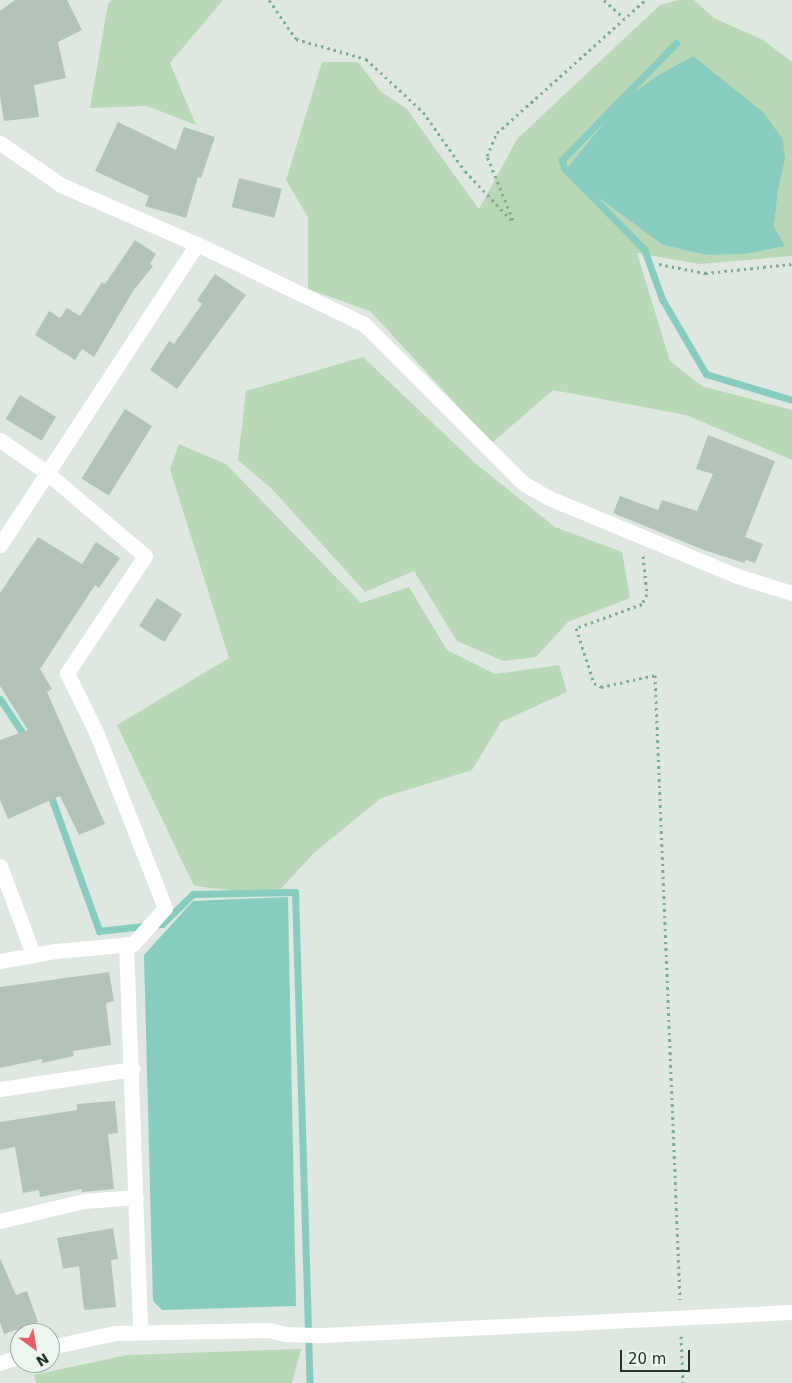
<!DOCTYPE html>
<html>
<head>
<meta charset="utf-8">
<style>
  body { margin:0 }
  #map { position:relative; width:792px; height:1383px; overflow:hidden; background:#dee8e0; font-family:"DejaVu Sans",sans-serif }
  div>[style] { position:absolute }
  .green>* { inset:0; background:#b9d8b7 }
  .water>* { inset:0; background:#88cbbf }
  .stream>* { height:7px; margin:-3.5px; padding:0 3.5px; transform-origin:3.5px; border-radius:3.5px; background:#88cbbf }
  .building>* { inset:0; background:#b3c3b8; transform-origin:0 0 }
  .path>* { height:3px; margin-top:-1.5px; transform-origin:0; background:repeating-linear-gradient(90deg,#80aa8f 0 2.5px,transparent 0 6.5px) }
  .street>* { height:15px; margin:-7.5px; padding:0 7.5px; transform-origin:7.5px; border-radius:7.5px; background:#fff }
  span { translate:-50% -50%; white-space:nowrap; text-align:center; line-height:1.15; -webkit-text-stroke:4px #edf5ef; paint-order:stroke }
  .north { position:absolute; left:10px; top:1323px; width:50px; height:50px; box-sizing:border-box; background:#edf5ef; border:1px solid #9ba9a0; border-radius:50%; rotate:148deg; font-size:14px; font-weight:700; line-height:20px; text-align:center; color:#203629 }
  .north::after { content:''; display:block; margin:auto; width:18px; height:22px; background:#e85b68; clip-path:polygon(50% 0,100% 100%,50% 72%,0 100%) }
  .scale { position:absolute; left:620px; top:1350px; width:70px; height:22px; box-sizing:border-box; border:2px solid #203629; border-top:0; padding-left:6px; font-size:15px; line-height:18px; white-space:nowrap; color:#203629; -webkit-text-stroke:4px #edf5ef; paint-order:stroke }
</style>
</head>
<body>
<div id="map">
  <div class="green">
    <i style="clip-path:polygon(112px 0,223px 0,170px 63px,196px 125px,147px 106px,90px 108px,108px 4px)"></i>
    <i style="clip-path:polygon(evenodd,679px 0,694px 0,714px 18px,763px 40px,792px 62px,792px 256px,700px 264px,637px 253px,670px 361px,702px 386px,792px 410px,792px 460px,686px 415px,553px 390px,492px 443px,370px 311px,308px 289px,308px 217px,286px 180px,322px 62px,358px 62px,381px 92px,406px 108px,479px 209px,517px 139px,660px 5px,679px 0,785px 160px,778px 190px,774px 227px,745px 254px,706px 255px,663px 245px,785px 160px)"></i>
    <i style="clip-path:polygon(363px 357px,475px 463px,555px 527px,622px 552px,630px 598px,568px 622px,536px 657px,503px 661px,457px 641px,414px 571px,365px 592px,273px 490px,238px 460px,246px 391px)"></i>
    <i style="clip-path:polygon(179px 444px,226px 464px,361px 603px,409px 587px,447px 650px,495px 674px,559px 665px,567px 692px,501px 722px,472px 770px,381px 798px,315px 852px,275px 895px,194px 886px,117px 725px,229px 658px,170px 469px)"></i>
    <i style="clip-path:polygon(301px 1349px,292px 1383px,36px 1383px,34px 1375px,127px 1355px)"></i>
  </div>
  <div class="water">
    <i style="clip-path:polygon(693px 56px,764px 113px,783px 140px,785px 160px,778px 190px,774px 227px,785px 246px,745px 254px,706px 255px,663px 245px,564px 172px,622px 101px,657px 76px)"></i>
    <i style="clip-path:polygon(288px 897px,296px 1306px,162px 1310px,153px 1301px,144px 955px,193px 901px)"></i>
  </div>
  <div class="stream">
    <i style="left:676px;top:43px;width:163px;rotate:134.3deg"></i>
    <i style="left:562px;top:160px;width:8px;rotate:76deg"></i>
    <i style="left:564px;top:168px;width:114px;rotate:45.4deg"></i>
    <i style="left:644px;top:249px;width:53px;rotate:70.2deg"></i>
    <i style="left:662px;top:299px;width:87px;rotate:59.6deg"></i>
    <i style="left:706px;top:374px;width:90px;rotate:16.8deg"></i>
    <i style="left:0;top:699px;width:49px;rotate:56.6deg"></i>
    <i style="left:49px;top:791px;width:149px;rotate:70.3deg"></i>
    <i style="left:99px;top:931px;width:63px;rotate:-6.3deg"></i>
    <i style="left:162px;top:924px;width:43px;rotate:-44.1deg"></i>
    <i style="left:193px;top:894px;width:102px;rotate:-1.1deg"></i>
    <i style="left:295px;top:892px;width:491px;rotate:88.3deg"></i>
  </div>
  <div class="building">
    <i style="clip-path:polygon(15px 0,67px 0,82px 30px,58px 42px,66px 78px,34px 85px,39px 117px,4px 121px,0 96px,0 11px)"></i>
    <i style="clip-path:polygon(118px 122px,176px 150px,184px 127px,215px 137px,201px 178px,198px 177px,186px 218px,145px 206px,149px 196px,95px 171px)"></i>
    <i style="left:239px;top:178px;width:44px;height:30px;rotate:14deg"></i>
    <i style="clip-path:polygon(135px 240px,156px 254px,150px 264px,153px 266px,133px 291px,94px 357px,82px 349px,75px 360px,35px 335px,49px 311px,60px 318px,67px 308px,80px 316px,102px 282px,105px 284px)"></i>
    <i style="clip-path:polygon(215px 274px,246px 295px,177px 389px,150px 370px,169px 341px,174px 344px,202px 304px,197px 300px)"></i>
    <i style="left:20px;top:395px;width:42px;height:28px;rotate:31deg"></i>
    <i style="left:125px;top:409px;width:32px;height:82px;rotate:32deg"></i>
    <i style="clip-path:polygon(708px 435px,775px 461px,745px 537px,763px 544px,755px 563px,746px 560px,744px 563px,704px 550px,613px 513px,620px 496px,658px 510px,662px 500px,697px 511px,713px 474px,696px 469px)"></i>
    <i style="clip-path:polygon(38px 537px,82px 564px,96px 542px,120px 558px,99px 588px,95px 585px,40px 669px,52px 689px,47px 692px,105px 824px,79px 835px,60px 796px,8px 819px,0 800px,0 740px,28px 730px,0 686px,0 593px)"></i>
    <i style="left:157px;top:598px;width:30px;height:33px;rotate:33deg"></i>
    <i style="clip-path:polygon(109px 972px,114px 1001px,106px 1003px,111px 1045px,73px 1051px,74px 1056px,42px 1063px,42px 1059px,0 1068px,0 987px)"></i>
    <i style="clip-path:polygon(115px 1101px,118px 1133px,108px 1134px,114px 1189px,82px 1192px,82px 1189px,40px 1197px,39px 1190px,23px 1193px,15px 1147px,0 1150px,0 1122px,77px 1110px,77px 1104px)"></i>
    <i style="clip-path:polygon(113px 1228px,118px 1259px,111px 1260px,116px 1307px,84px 1310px,79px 1266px,63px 1269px,57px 1238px)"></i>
    <i style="clip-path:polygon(0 1258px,16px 1295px,27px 1291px,38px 1322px,4px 1334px,0 1322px)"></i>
  </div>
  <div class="path">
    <i style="left:269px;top:0;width:47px;rotate:55.3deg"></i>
    <i style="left:296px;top:39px;width:73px;rotate:15.9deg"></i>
    <i style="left:366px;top:59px;width:78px;rotate:42.9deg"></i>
    <i style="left:423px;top:112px;width:72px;rotate:54.6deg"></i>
    <i style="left:465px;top:171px;width:71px;rotate:46.7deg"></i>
    <i style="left:604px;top:0;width:27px;rotate:42deg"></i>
    <i style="left:513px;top:220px;width:69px;rotate:-112.1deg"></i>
    <i style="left:487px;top:156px;width:25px;rotate:-67deg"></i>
    <i style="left:497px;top:133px;width:199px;rotate:-41.9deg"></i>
    <i style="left:659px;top:264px;width:47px;rotate:11.1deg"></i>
    <i style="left:705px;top:273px;width:87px;rotate:-5.9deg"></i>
    <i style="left:643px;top:556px;width:38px;rotate:84deg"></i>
    <i style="left:647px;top:594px;width:11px;rotate:117deg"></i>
    <i style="left:642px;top:604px;width:70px;rotate:160deg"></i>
    <i style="left:576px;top:628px;width:58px;rotate:71.9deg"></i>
    <i style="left:594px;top:683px;width:8px;rotate:30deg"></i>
    <i style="left:601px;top:687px;width:55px;rotate:-12.5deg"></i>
    <i style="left:655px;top:675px;width:625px;rotate:87.71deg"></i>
    <i style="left:681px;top:1336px;width:47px;rotate:87.6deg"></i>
  </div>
  <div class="street">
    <i style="left:0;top:143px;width:74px;rotate:34.5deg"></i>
    <i style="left:61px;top:185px;width:148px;rotate:23.5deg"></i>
    <i style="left:197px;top:244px;width:185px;rotate:25.6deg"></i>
    <i style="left:364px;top:324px;width:225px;rotate:45deg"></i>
    <i style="left:523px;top:483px;width:30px;rotate:30deg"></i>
    <i style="left:549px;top:498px;width:204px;rotate:22.5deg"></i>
    <i style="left:737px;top:576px;width:58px;rotate:17.2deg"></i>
    <i style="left:0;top:440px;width:56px;rotate:34.8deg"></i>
    <i style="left:46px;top:472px;width:130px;rotate:40.3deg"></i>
    <i style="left:145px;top:556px;width:141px;rotate:123.7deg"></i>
    <i style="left:67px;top:673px;width:66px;rotate:63.8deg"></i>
    <i style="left:96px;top:732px;width:189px;rotate:68.6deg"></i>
    <i style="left:165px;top:908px;width:48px;rotate:131.6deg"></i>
    <i style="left:133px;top:944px;width:78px;rotate:174.9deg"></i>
    <i style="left:55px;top:951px;width:56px;rotate:169.7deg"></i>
    <i style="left:0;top:545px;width:360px;rotate:-56.8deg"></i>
    <i style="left:0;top:866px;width:94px;rotate:69.4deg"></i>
    <i style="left:126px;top:944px;width:388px;rotate:87.9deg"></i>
    <i style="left:0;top:1089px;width:134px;rotate:-8.6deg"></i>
    <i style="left:0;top:1221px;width:86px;rotate:-13.4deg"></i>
    <i style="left:84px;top:1201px;width:52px;rotate:-4.4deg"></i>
    <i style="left:50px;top:1347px;width:66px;rotate:-12.2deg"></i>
    <i style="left:115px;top:1333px;width:154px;rotate:-1.1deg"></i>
    <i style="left:269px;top:1330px;width:16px;rotate:14deg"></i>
    <i style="left:285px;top:1334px;width:38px;rotate:2deg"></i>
    <i style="left:323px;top:1335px;width:470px;rotate:-2.8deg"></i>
    <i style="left:0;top:1363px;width:21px;rotate:-19deg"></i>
  </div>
  <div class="north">N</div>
  <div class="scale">20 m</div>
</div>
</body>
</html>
